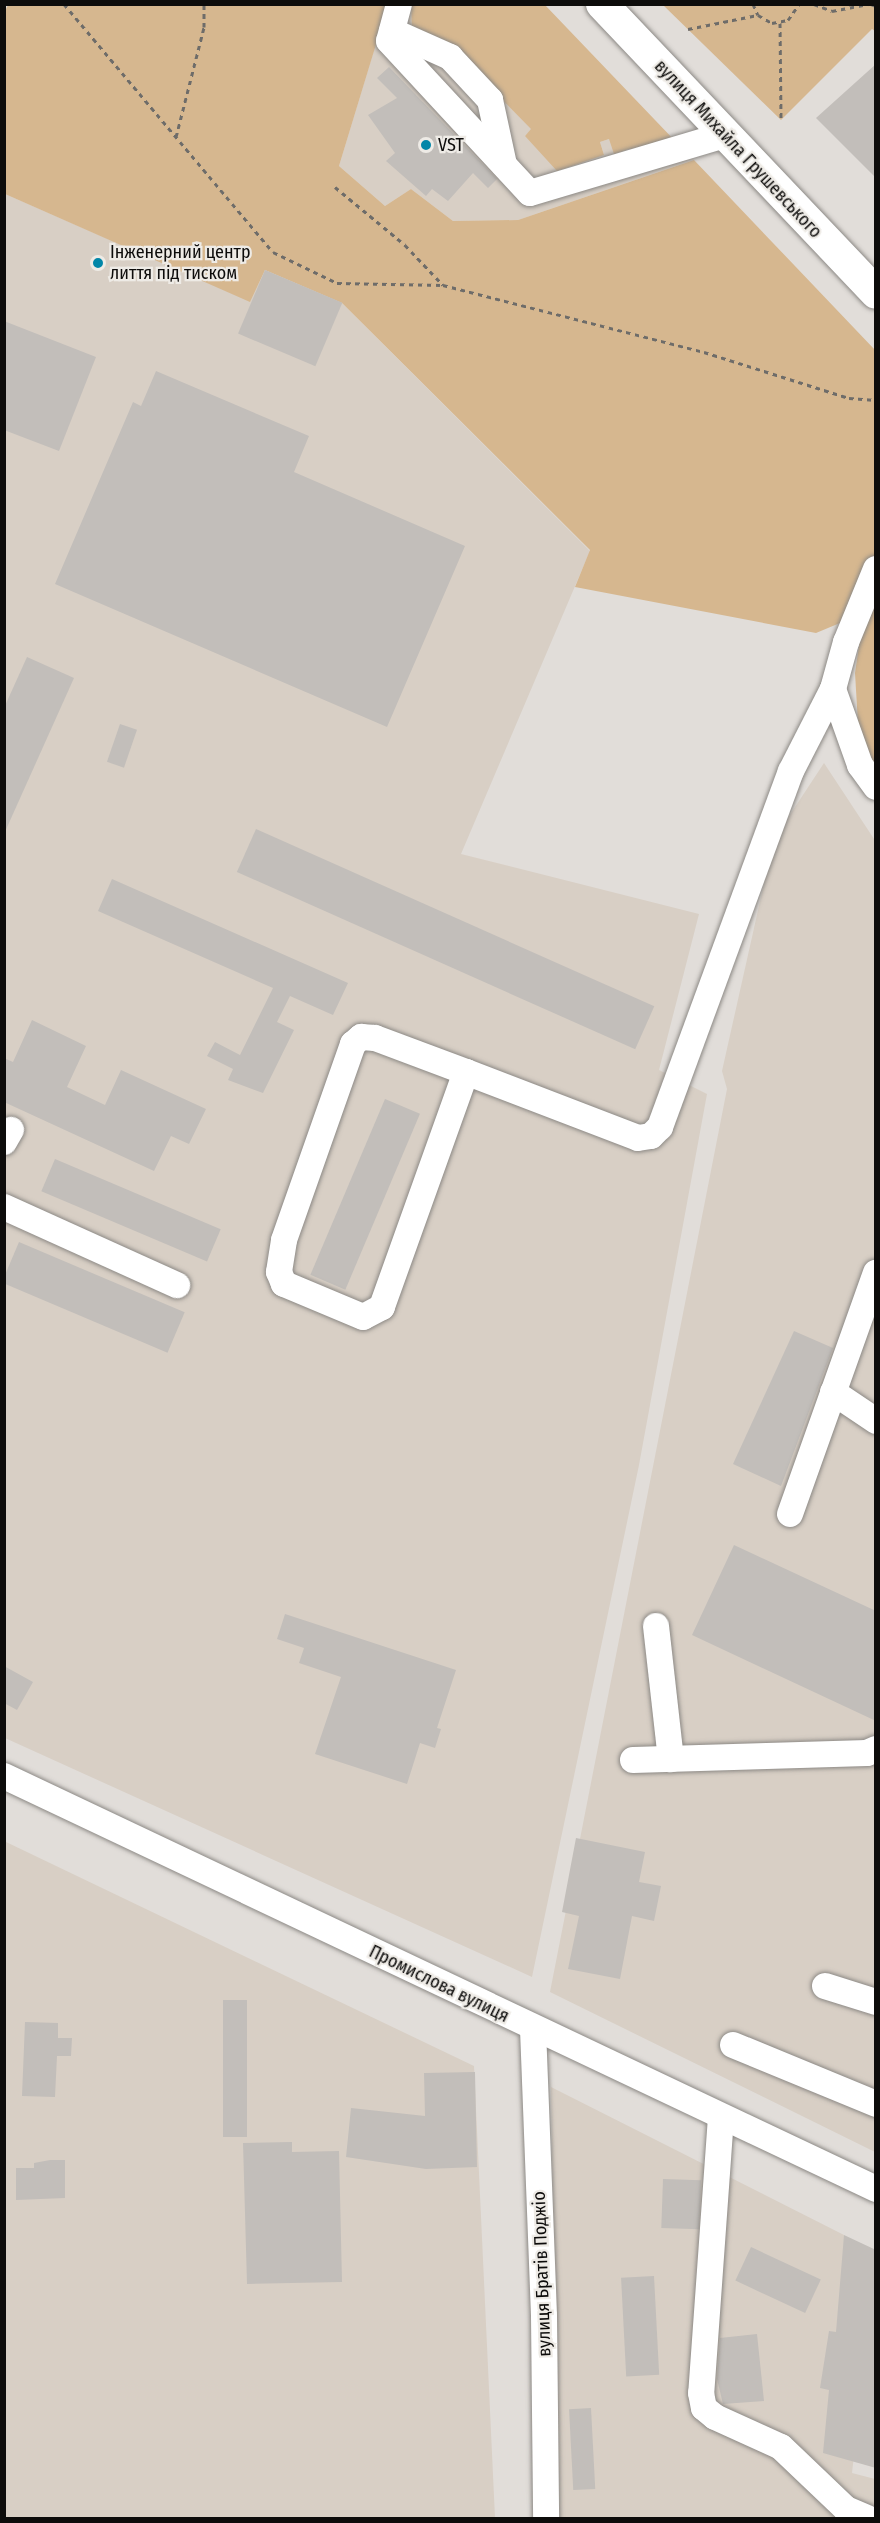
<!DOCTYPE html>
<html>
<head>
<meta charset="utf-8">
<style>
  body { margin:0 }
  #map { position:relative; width:880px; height:2523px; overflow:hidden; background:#e1ddd9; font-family:"Fira Sans Condensed",sans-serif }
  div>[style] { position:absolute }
  .built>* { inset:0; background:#d8cfc5 }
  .green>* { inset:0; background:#d6b78f }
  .building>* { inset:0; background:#c2beba; transform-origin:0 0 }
  .path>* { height:3px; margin-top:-1.5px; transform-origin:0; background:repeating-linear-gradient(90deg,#6e6c69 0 4.5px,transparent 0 9px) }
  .roads { filter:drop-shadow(0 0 2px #8c8985) drop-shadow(0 0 2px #8c8985) }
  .minor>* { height:26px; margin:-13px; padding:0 13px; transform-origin:13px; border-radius:13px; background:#fff }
  .major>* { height:32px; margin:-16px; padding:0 16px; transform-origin:16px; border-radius:16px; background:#fff }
  .dots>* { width:16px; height:16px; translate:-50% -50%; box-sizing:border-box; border:3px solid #eeebe6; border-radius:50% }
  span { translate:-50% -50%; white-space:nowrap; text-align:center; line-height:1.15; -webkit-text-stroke:4.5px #eeebe6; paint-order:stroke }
  .poi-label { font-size:18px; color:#0d0c0b }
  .left { translate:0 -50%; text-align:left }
  .street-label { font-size:18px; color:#0d0c0b }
  .frame { position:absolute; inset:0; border:6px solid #0d0c0b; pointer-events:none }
</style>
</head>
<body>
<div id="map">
  <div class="built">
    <i style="clip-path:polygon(388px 4px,411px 5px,413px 30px,451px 47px,532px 129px,525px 136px,604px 155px,600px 142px,609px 139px,629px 149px,677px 143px,694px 160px,518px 220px,453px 221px,411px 189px,385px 206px,339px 166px)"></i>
    <i style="clip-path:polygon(5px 194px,250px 301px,265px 270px,342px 303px,590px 551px,461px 854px,699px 914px,659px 1070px,707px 1094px,639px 1465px,532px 1977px,5px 1738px)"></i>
    <i style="clip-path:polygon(824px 763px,876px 842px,875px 2152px,550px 1992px,727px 1089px,722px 1071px,774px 839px)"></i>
    <i style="clip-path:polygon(4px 1841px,474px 2066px,495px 2518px,5px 2518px)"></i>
    <i style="clip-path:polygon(551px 2087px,844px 2235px,857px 2428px,852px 2473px,875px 2479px,875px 2518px,558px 2518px)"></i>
  </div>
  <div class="green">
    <i style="clip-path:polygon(8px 5px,388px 5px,339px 166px,385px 206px,411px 189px,453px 221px,518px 220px,694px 160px,875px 350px,875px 560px,852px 618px,816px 633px,575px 587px,590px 550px,342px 303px,265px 270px,250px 302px,5px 194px,4px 13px)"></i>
    <i style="clip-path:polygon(411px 5px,545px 5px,677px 143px,640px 156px,629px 149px,614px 154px,609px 139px,600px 142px,604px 155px,557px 171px,525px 136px,531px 129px,451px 47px,412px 30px)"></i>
    <i style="clip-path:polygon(663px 5px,875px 5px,875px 31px,872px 29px,781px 120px)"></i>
    <i style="clip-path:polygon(875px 594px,875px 766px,859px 740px,855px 673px,860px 639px)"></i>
  </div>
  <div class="building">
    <i style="clip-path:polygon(876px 64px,876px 178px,816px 118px)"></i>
    <i style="clip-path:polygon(389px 67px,497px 179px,488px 188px,473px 173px,448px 201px,432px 189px,426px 196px,386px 161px,395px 153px,368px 115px,397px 98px,377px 78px)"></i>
    <i style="left:265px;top:270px;width:84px;height:69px;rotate:23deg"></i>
    <i style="clip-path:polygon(4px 321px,96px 357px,59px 451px,4px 430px)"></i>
    <i style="clip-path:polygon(156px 371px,309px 436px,294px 472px,465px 546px,387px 727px,55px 584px,133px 402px,141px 406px)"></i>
    <i style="clip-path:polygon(27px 657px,74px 678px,4px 834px,4px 708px)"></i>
    <i style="left:120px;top:724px;width:18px;height:40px;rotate:19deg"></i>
    <i style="left:256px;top:829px;width:436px;height:47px;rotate:24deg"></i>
    <i style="clip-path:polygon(112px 879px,348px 983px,333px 1015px,290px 996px,277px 1022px,294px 1030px,263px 1093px,228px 1080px,233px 1069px,207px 1056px,215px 1042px,240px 1055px,273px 988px,98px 911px)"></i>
    <i style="clip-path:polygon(32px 1020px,86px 1046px,67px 1087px,105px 1105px,121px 1070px,206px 1109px,189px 1144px,171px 1136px,154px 1171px,4px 1102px,4px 1058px,13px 1062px)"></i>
    <i style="left:385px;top:1099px;width:38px;height:191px;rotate:23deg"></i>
    <i style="left:55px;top:1159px;width:180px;height:35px;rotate:23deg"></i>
    <i style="left:19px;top:1242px;width:180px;height:44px;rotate:23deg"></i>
    <i style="clip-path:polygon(794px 1331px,833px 1348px,781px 1486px,733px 1464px)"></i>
    <i style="clip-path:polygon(734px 1545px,876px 1611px,876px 1721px,692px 1635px)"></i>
    <i style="clip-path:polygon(285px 1614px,456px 1670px,437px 1728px,441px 1729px,435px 1748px,420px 1743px,407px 1784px,315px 1754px,341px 1677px,299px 1663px,304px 1648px,277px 1639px)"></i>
    <i style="clip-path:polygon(4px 1666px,33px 1682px,17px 1710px,4px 1703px)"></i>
    <i style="clip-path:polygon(576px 1838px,645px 1852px,639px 1882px,661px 1886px,654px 1921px,632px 1916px,620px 1979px,568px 1969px,579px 1916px,562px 1912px)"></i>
    <i style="left:223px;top:2000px;width:24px;height:137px"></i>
    <i style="clip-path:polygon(25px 2022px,58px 2023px,58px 2038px,72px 2038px,71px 2056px,57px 2056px,55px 2097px,22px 2096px)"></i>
    <i style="clip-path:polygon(475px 2072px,477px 2167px,426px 2169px,346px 2157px,351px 2108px,425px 2116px,424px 2073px)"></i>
    <i style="clip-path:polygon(292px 2142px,292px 2152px,339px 2151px,342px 2282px,247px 2284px,243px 2143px)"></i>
    <i style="clip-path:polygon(50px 2160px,65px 2160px,65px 2198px,16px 2200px,16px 2168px,34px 2168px,34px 2163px)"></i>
    <i style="left:663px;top:2179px;width:38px;height:49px;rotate:2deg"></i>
    <i style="clip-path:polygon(844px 2235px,876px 2250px,876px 2468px,823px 2453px,829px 2390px,820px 2388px,829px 2331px,836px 2332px)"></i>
    <i style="left:751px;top:2247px;width:77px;height:37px;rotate:25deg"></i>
    <i style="left:654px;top:2276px;width:99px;height:33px;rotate:87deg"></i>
    <i style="clip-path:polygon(757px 2334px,764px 2401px,723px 2404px,717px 2379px,720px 2338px)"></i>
    <i style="left:591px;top:2408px;width:81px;height:22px;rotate:87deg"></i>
  </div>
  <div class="path">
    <i style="left:64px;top:4px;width:324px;rotate:49.9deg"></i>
    <i style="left:273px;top:252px;width:71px;rotate:25.8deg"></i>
    <i style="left:337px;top:283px;width:106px;rotate:1.1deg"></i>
    <i style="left:443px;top:285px;width:269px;rotate:14.4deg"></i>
    <i style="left:704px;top:352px;width:152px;rotate:17.6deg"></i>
    <i style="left:849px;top:398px;width:27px;rotate:4deg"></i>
    <i style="left:753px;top:4px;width:12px;rotate:66deg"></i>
    <i style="left:758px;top:15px;width:16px;rotate:30deg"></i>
    <i style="left:772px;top:23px;width:16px;rotate:-11deg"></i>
    <i style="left:788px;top:20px;width:19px;rotate:-55deg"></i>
    <i style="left:814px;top:4px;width:19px;rotate:21deg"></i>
    <i style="left:832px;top:11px;width:37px;rotate:-11deg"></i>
    <i style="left:871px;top:4px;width:5px;rotate:22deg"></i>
    <i style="left:780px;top:23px;width:97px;rotate:89.4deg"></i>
    <i style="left:688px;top:29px;width:71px;rotate:-11.3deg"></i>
    <i style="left:176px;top:137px;width:114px;rotate:-75.7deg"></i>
    <i style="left:204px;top:27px;width:23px;rotate:-90deg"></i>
    <i style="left:335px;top:187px;width:91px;rotate:39.6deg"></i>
    <i style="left:405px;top:245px;width:55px;rotate:46.5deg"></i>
  </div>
  <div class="roads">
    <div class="minor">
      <i style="left:399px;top:4px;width:38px;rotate:105deg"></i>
      <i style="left:389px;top:41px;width:207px;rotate:47.2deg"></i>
      <i style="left:530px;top:193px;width:203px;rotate:-16.6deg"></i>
      <i style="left:392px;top:31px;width:64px;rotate:24.1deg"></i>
      <i style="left:450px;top:57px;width:59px;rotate:47.1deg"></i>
      <i style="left:490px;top:100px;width:66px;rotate:77.8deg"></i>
      <i style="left:876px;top:569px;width:79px;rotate:112.3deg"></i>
      <i style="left:846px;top:642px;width:49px;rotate:105.5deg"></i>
      <i style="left:833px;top:689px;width:81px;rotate:70.4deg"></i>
      <i style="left:860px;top:765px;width:27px;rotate:54deg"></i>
      <i style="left:466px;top:1072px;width:250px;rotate:109.7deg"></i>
      <i style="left:382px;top:1307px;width:21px;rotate:152deg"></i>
      <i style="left:363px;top:1317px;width:86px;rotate:-157.3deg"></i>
      <i style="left:284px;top:1284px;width:13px;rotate:-113deg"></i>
      <i style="left:279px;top:1272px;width:32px;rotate:-81deg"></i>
      <i style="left:284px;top:1240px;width:208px;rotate:-70.6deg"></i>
      <i style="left:353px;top:1044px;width:11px;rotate:-41deg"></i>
      <i style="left:361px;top:1037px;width:14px;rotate:4deg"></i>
      <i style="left:375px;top:1038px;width:97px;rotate:20.5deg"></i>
      <i style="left:466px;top:1072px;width:184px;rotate:21deg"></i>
      <i style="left:638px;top:1138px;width:13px;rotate:-9deg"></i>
      <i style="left:651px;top:1136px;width:13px;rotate:-45deg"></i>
      <i style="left:660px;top:1127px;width:379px;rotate:-69.8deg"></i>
      <i style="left:791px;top:771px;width:92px;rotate:-62.9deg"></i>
      <i style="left:4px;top:1142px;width:14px;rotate:-60deg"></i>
      <i style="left:4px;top:1207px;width:190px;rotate:24.3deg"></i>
      <i style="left:833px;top:1392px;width:52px;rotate:34deg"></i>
      <i style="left:790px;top:1514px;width:256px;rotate:-70.4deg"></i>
      <i style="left:656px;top:1626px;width:134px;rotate:83.6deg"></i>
      <i style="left:633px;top:1760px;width:234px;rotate:-1.7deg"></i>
      <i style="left:867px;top:1753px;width:10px;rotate:-24deg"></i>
      <i style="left:4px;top:1776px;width:965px;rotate:25.34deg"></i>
      <i style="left:825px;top:1986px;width:53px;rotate:17.4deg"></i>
      <i style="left:533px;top:2029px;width:287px;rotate:87.8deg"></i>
      <i style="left:544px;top:2316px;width:202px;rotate:89.4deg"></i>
      <i style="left:733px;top:2045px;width:155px;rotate:22.4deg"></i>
      <i style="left:721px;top:2117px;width:277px;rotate:94.1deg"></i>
      <i style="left:701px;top:2393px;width:15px;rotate:79deg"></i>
      <i style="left:704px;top:2408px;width:14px;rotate:39deg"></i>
      <i style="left:715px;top:2417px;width:72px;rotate:24.4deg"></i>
      <i style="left:781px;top:2447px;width:90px;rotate:43.6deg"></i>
      <i style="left:846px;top:2509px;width:23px;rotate:23deg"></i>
    </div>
    <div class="major">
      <i style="left:602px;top:4px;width:398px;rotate:46.5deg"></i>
    </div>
  </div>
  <div class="dots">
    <i style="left:426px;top:145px;background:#0086a8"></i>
    <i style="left:98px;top:263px;background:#0086a8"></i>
  </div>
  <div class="poi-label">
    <span class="left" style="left:438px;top:145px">VST</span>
    <span class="left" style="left:110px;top:263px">Інженерний центр<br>лиття під тиском</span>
  </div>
  <div class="street-label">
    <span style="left:738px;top:149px;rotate:47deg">вулиця Михайла Грушевського</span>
    <span style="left:439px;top:1984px;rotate:26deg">Промислова вулиця</span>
    <span style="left:542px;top:2274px;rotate:-92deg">вулиця Братів Поджіо</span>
  </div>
  <div class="frame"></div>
</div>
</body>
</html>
